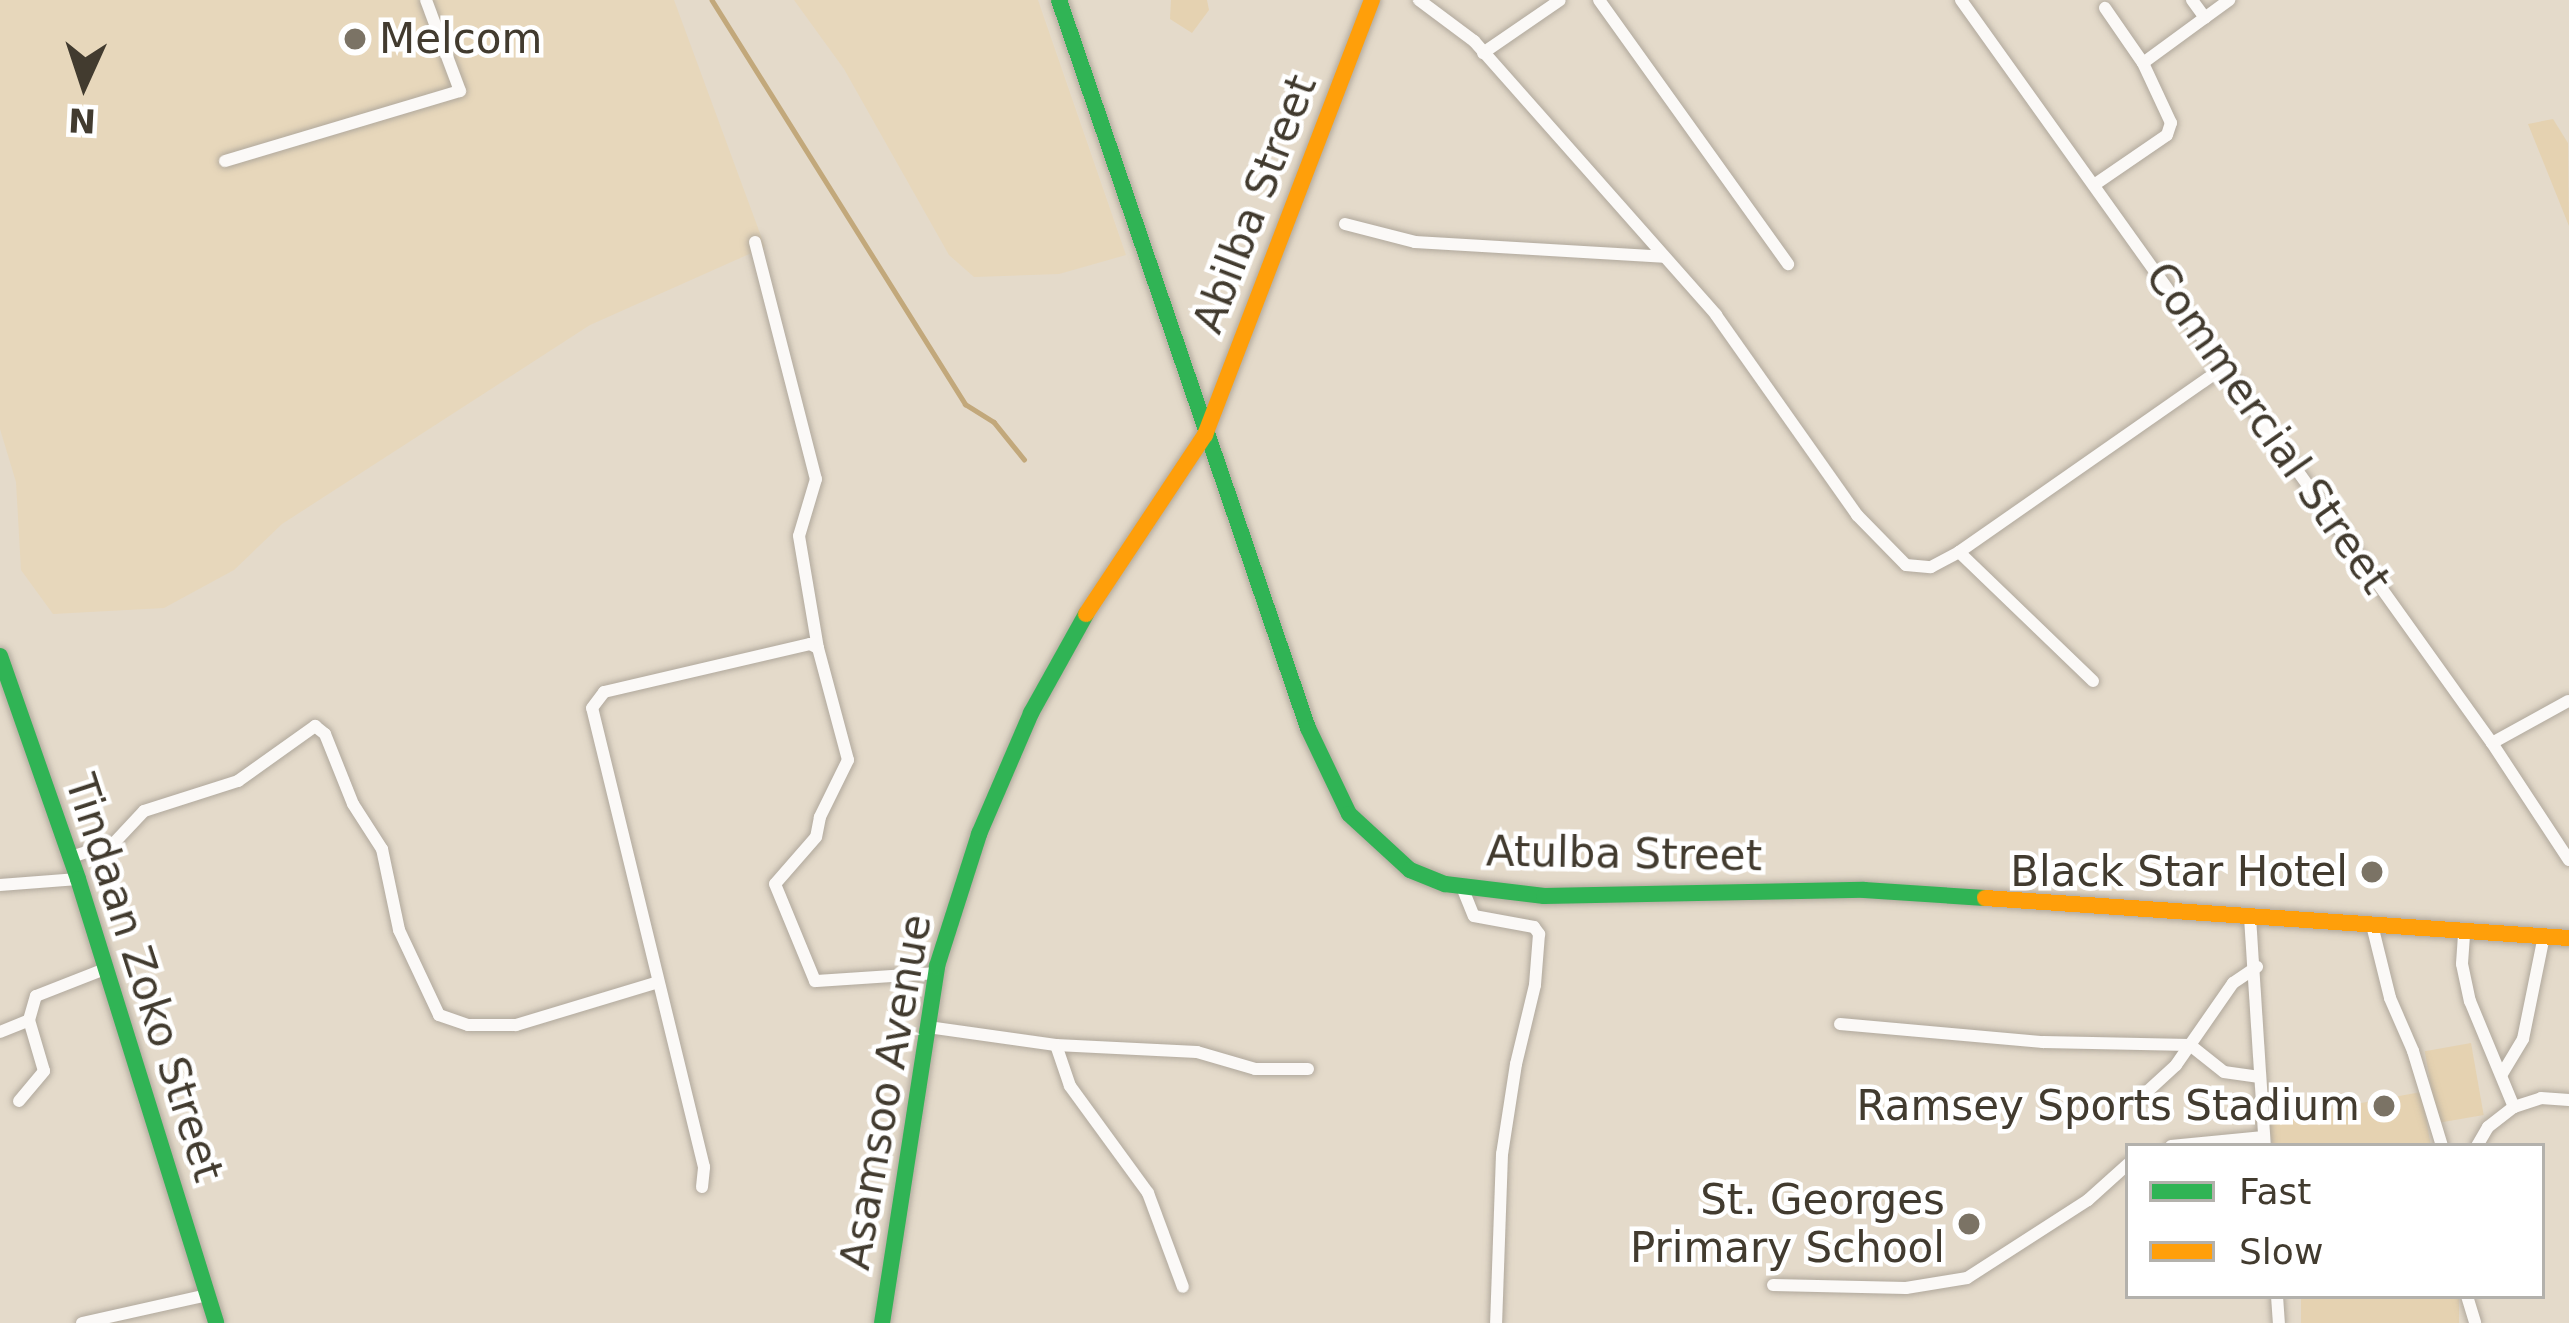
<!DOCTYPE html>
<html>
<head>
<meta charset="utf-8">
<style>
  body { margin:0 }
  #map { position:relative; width:2569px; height:1323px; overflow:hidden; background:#e4daca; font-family:"DejaVu Sans",sans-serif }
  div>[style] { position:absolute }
  .built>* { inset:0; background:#e7d7bb }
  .green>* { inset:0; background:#e5d2b1; transform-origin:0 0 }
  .stream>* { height:4.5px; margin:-2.25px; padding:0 2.25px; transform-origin:2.25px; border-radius:2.25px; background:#c2a87b }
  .roads { filter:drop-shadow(0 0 3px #b0a89c) drop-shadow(0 0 3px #b0a89c) }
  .street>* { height:12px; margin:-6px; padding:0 6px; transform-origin:6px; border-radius:6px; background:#fbf9f7 }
  .fast>* { height:16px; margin:-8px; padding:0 8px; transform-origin:8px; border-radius:8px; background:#30b455 }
  .slow>* { height:16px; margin:-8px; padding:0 8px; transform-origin:8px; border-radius:8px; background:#ff9f0a }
  .dots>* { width:33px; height:33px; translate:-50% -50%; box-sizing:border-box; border:6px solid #fff; border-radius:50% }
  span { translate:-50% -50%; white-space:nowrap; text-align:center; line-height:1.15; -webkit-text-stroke:9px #fff; paint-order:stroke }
  .poi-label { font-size:42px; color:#423b2f }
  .left { translate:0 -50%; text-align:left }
  .right { translate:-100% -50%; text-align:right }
  .street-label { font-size:42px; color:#423b2f }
  .legend { position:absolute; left:2125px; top:1143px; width:420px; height:156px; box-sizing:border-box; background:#fff; border:3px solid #b3b1ac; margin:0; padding:15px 21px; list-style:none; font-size:36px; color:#423b2f }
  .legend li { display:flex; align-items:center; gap:24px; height:60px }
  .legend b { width:60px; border:3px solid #b3b1ac }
  .north { position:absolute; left:24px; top:24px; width:120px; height:120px; -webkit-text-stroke:9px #fff; paint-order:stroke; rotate:183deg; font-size:33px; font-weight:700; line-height:48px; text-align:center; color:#423b2f }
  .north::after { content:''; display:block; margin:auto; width:42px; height:54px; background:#423b2f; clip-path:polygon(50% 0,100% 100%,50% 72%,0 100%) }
</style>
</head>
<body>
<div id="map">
  <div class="built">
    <i style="clip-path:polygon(0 0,674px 0,765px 247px,590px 325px,282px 524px,234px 570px,164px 608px,53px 614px,21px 570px,16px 482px,0 429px)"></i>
    <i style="clip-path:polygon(794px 0,1038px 0,1126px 255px,1059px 274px,974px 277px,949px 255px,844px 69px)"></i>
  </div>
  <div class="green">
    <i style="clip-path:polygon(1171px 0,1207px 0,1209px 10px,1192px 33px,1170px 19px)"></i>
    <i style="clip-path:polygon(2553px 119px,2568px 143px,2569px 226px,2528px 124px)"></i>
    <i style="left:2471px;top:1043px;width:73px;height:47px;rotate:80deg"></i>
    <i style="clip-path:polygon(2421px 1092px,2431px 1146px,2273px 1146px,2268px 1120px)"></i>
    <i style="left:2301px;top:1296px;width:158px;height:27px"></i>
  </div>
  <div class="stream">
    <i style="left:712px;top:0;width:477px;rotate:57.9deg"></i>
    <i style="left:965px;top:404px;width:34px;rotate:32deg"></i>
    <i style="left:994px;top:422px;width:48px;rotate:51deg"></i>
  </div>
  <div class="roads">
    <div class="street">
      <i style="left:1419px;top:0;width:69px;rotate:36.7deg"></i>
      <i style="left:1474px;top:41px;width:366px;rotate:48.5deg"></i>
      <i style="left:1716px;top:315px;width:245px;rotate:54.8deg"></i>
      <i style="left:1857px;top:515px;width:70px;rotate:45.6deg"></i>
      <i style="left:1906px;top:565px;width:25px;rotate:5deg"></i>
      <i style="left:1931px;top:567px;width:32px;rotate:-28deg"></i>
      <i style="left:1959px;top:552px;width:322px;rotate:-34.9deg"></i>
      <i style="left:1599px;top:0;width:325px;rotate:54.4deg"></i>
      <i style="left:1961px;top:0;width:913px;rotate:54.45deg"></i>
      <i style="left:2492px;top:743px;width:140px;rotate:56.7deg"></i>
      <i style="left:2192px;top:0;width:22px;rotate:54deg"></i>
      <i style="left:1483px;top:53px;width:93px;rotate:-34.5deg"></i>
      <i style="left:2143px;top:63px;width:107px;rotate:-36.2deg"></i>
      <i style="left:225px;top:161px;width:245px;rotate:-16.6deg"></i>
      <i style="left:460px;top:91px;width:97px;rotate:-110.5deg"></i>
      <i style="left:2094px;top:185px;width:88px;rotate:-34.4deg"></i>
      <i style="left:2167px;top:135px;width:13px;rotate:-72deg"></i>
      <i style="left:2171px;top:123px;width:66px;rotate:-115deg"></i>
      <i style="left:2143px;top:63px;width:67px;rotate:-124.6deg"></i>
      <i style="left:1345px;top:224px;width:72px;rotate:14.4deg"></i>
      <i style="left:1415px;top:242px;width:249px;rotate:3.4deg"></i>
      <i style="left:755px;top:242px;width:245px;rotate:75.6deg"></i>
      <i style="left:816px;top:479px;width:59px;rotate:106.6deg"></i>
      <i style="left:799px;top:536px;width:114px;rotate:80.4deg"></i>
      <i style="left:818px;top:648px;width:116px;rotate:75deg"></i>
      <i style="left:848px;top:760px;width:64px;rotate:116.2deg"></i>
      <i style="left:820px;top:817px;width:20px;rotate:101deg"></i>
      <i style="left:816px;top:837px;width:62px;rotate:131.1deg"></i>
      <i style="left:775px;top:884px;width:105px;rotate:67.6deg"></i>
      <i style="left:815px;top:981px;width:120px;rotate:-3.8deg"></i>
      <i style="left:1959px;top:552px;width:186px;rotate:43.9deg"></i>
      <i style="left:2492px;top:743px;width:87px;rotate:-28.9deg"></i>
      <i style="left:71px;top:857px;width:45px;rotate:-18deg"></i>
      <i style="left:114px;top:843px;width:44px;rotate:-46.8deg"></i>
      <i style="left:144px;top:811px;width:99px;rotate:-17.7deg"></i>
      <i style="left:238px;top:781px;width:95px;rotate:-35.5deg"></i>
      <i style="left:315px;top:726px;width:13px;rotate:39deg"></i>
      <i style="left:325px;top:734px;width:75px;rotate:68.2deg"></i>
      <i style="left:353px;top:804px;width:54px;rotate:57.2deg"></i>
      <i style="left:382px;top:849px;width:83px;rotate:78.1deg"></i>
      <i style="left:399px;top:930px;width:94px;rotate:64.8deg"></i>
      <i style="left:439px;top:1015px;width:31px;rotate:19deg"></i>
      <i style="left:468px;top:1025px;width:48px"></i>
      <i style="left:516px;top:1025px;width:148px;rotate:-16.8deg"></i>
      <i style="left:0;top:885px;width:78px;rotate:-4.4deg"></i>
      <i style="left:1462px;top:887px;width:31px;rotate:68deg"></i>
      <i style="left:1474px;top:916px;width:61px;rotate:10.4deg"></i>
      <i style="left:1534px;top:927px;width:9px;rotate:54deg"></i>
      <i style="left:1539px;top:934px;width:51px;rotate:94.5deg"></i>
      <i style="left:1535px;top:985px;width:81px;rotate:103.5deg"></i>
      <i style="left:1516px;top:1064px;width:91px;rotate:98.8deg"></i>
      <i style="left:1502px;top:1154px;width:169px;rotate:92deg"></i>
      <i style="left:2250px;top:917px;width:229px;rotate:86.3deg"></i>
      <i style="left:2372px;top:925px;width:75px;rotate:76.1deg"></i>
      <i style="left:2390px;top:998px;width:58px;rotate:66.5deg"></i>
      <i style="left:2413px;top:1051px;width:99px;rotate:73deg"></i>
      <i style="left:2464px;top:935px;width:29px;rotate:94deg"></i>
      <i style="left:2462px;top:964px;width:38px;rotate:78deg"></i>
      <i style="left:2470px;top:1001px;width:115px;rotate:67.5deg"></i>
      <i style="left:1840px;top:1024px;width:204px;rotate:5.1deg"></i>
      <i style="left:2043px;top:1042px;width:147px;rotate:1.2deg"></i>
      <i style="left:2190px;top:1045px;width:43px;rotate:38.5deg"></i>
      <i style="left:2224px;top:1072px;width:34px;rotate:8deg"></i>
      <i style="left:928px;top:1027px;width:129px;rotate:8deg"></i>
      <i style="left:1056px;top:1045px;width:141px;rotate:2.8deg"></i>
      <i style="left:1197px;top:1052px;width:60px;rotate:16.3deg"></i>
      <i style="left:1255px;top:1069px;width:53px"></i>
      <i style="left:0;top:1032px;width:31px;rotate:-22deg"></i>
      <i style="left:29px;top:1020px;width:25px;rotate:-74deg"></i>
      <i style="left:36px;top:996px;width:74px;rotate:-21.4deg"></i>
      <i style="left:1056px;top:1045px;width:43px;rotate:71.1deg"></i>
      <i style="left:1070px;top:1086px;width:132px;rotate:53.9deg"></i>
      <i style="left:1148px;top:1193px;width:100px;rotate:69.6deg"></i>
      <i style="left:2502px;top:1074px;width:41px;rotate:-59deg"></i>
      <i style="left:2523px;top:1039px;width:100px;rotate:-78.5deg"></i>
      <i style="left:2138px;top:1100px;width:52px;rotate:-42.6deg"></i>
      <i style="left:2176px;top:1065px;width:100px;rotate:-55.2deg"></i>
      <i style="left:2233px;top:983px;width:29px;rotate:-34deg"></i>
      <i style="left:19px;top:1101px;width:39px;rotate:-50deg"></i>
      <i style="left:44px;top:1071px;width:53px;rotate:-106.4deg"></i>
      <i style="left:2171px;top:1146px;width:93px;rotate:-5.5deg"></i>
      <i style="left:2477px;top:1146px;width:22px;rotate:-60deg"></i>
      <i style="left:2488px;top:1127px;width:33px;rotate:-38deg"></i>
      <i style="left:2514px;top:1107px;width:28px;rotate:-18deg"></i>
      <i style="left:2541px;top:1098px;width:28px;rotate:4deg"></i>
      <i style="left:702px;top:1187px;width:20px;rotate:-84deg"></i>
      <i style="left:704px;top:1167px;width:472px;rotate:-103.7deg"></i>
      <i style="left:592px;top:708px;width:20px;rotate:-53deg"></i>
      <i style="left:604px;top:692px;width:212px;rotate:-13.1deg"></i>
      <i style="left:810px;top:644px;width:9px;rotate:27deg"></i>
      <i style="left:1773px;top:1285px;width:133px;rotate:1.3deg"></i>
      <i style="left:1906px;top:1288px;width:62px;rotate:-9.3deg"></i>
      <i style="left:1967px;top:1278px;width:144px;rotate:-32.8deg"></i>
      <i style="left:2088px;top:1200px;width:54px;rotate:-42deg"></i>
      <i style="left:2277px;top:1296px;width:27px;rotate:86deg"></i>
      <i style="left:2467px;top:1296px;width:28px;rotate:73deg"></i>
      <i style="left:82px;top:1323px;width:128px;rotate:-12.6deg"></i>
    </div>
    <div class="fast">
      <i style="left:1059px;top:0;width:769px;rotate:71.12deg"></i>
      <i style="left:1308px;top:728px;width:95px;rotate:64.5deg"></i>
      <i style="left:1349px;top:814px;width:83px;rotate:42.6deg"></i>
      <i style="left:1410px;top:870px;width:38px;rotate:22deg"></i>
      <i style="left:1445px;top:884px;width:100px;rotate:6.9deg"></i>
      <i style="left:1544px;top:896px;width:320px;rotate:-1.1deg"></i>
      <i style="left:1864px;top:890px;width:121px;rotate:3.8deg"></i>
      <i style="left:0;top:656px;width:236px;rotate:70.7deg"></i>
      <i style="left:78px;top:879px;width:465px;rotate:72.7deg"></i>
      <i style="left:882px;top:1323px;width:361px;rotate:-81.2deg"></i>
      <i style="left:937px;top:966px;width:139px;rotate:-72.3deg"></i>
      <i style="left:979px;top:834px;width:132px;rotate:-66.7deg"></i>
      <i style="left:1031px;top:713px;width:113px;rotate:-60.9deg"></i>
    </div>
    <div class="slow">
      <i style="left:1086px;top:614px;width:215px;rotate:-56.4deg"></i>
      <i style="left:1205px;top:435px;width:466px;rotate:-69deg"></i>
      <i style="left:1985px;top:898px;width:585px;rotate:3.92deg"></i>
    </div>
  </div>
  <div class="dots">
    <i style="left:355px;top:39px;background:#7b7365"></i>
    <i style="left:2372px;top:872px;background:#7b7365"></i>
    <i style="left:2384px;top:1106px;background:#7b7365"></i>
    <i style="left:1969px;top:1224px;background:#7b7365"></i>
  </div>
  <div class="poi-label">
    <span class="left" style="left:379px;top:39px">Melcom</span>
    <span class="right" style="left:2348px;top:872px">Black Star Hotel</span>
    <span class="right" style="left:2360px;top:1106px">Ramsey Sports Stadium</span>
    <span class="right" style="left:1945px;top:1224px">St. Georges<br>Primary School</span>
  </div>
  <div class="street-label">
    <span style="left:1255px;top:204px;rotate:-69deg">Abilba Street</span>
    <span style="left:2268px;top:428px;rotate:55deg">Commercial Street</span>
    <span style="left:1624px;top:854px;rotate:1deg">Atulba Street</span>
    <span style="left:144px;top:978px;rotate:72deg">Tindaan Zoko Street</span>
    <span style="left:886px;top:1092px;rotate:-80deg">Asamsoo Avenue</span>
  </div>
  <ul class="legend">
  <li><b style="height:15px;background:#30b455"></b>Fast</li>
  <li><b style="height:15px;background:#ff9f0a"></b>Slow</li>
  </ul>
  <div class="north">N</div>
</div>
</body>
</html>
